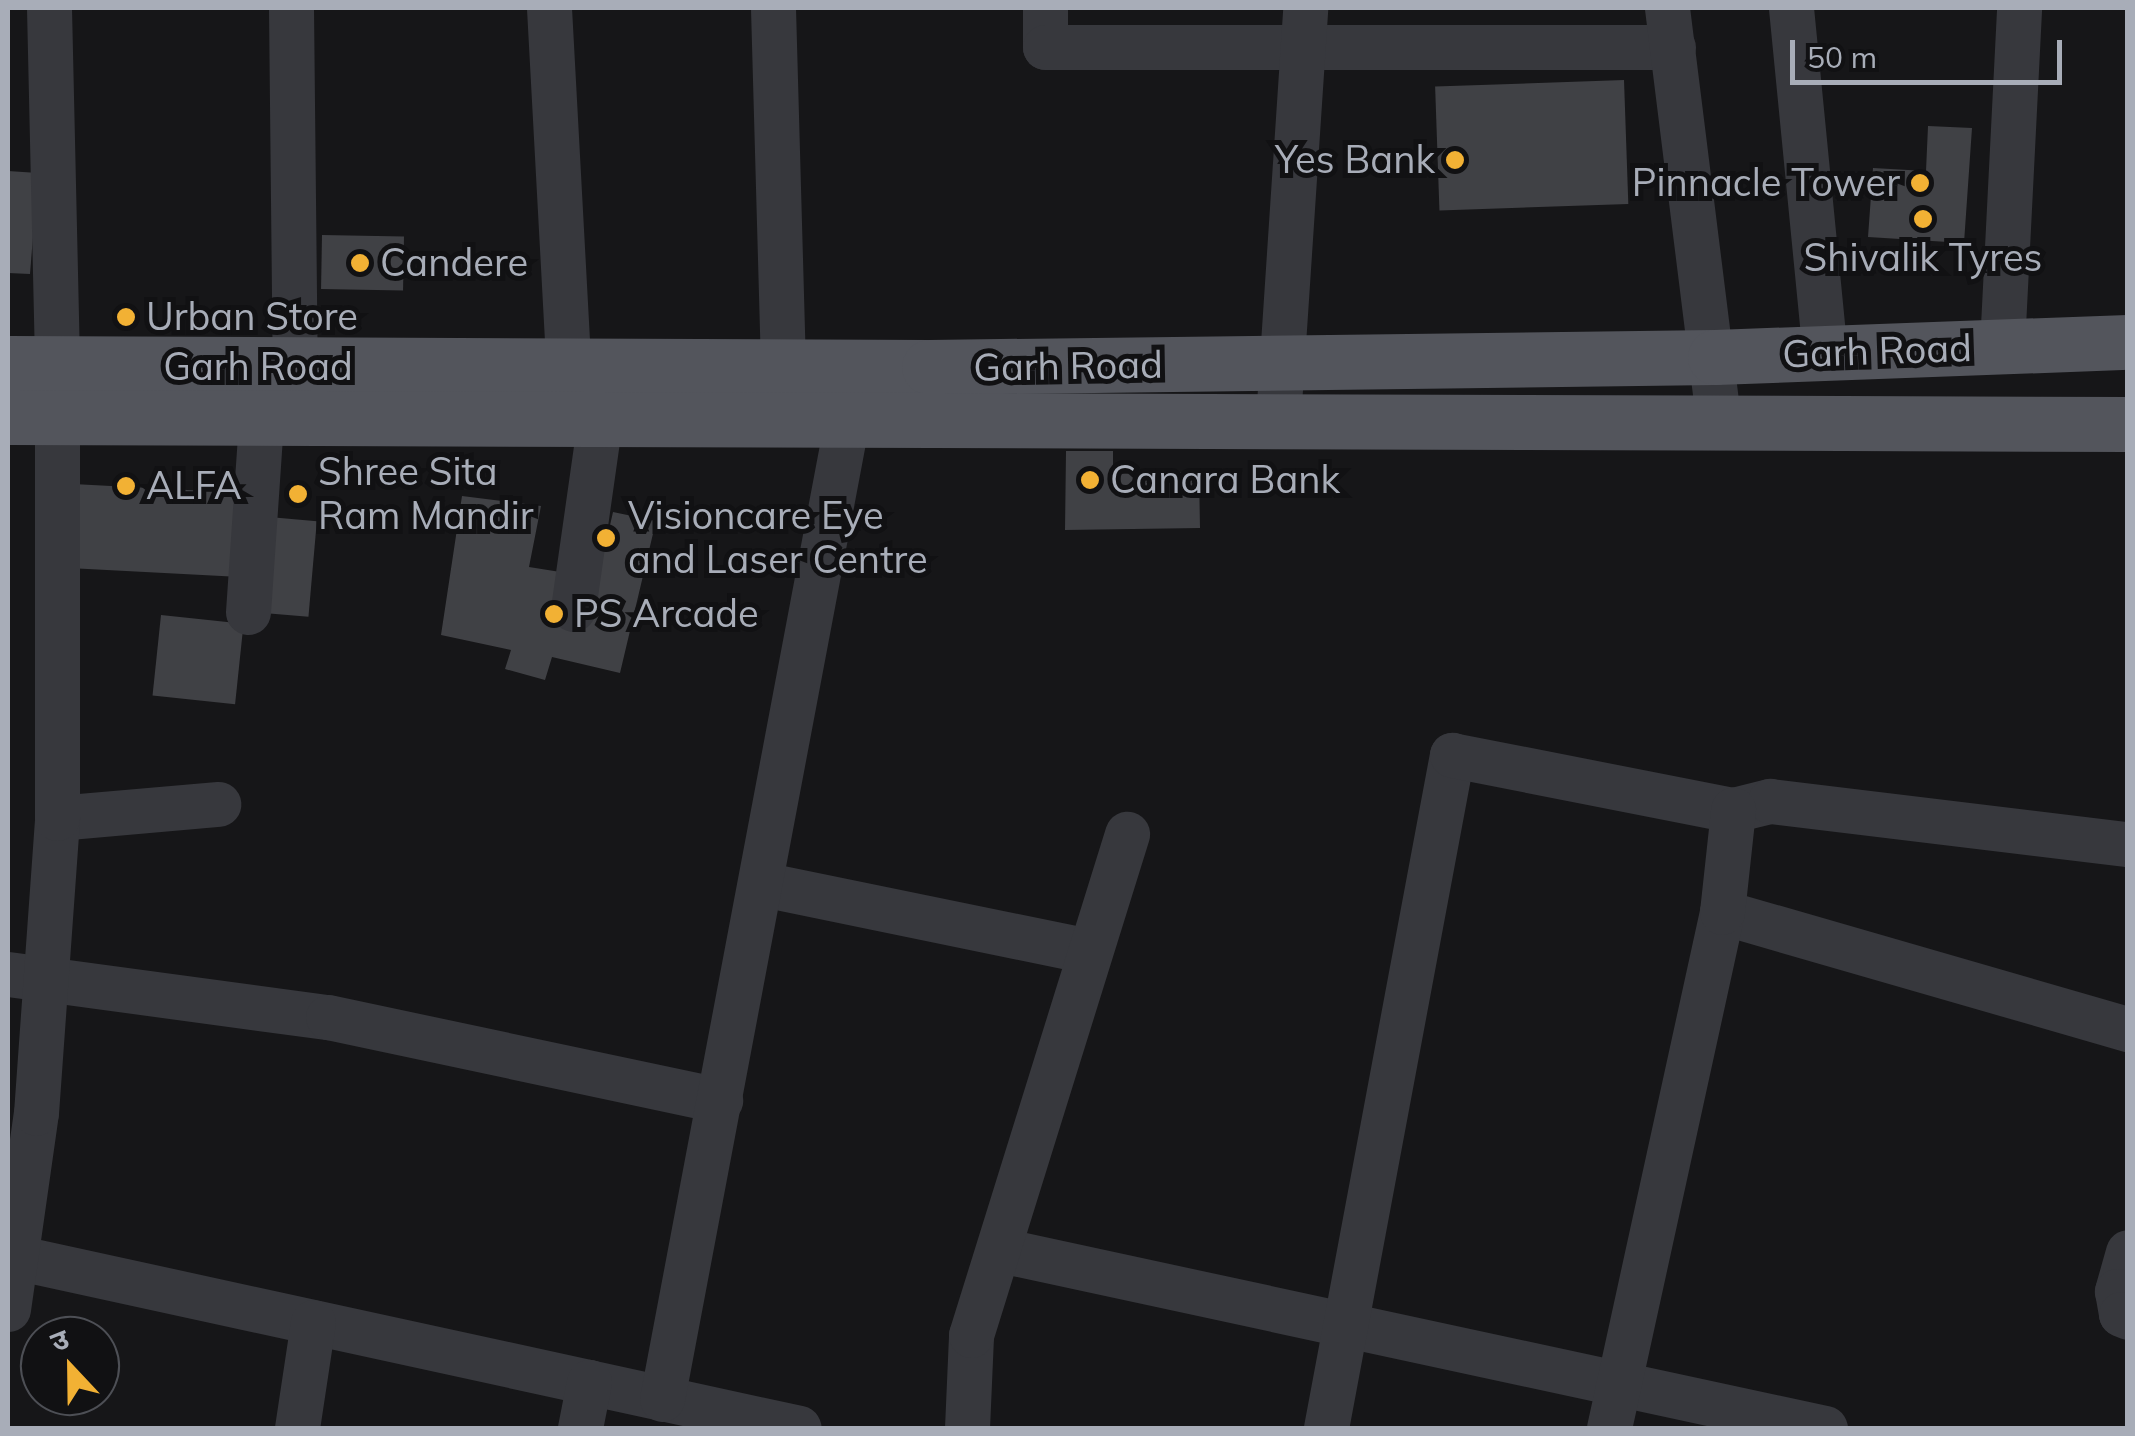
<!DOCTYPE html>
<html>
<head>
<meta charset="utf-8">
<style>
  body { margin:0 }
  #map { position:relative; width:2135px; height:1436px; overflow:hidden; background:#161618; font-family:Mulish,"Noto Sans Devanagari",sans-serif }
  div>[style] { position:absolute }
  .building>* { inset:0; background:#404145; transform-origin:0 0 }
  .minor>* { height:45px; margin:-22.5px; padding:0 22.5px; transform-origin:22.5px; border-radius:22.5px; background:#37383d }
  .major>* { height:55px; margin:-27.5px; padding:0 27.5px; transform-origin:27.5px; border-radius:27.5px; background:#53555c }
  .dots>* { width:28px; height:28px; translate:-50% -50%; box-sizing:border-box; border:5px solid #111113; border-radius:50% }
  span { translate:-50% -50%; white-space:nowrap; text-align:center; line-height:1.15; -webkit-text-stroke:10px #111113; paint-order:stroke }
  .poi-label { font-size:38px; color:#a8adb8 }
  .right { translate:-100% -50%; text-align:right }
  .left { translate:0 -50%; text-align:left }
  .street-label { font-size:38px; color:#a8adb8 }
  .frame { position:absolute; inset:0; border:10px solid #a8adb8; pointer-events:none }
  .north { position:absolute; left:20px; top:1316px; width:100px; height:100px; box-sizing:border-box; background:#111113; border:2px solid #4d4f55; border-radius:50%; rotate:338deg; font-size:28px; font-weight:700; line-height:40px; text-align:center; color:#a8adb8 }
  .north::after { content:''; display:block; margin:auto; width:35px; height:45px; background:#f2b134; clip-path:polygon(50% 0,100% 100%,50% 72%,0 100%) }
  .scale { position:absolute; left:1790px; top:40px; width:272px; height:45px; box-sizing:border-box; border:5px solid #a8adb8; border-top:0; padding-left:12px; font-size:30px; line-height:35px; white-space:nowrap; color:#a8adb8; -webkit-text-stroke:8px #111113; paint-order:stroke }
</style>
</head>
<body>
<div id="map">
  <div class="building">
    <i style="left:1624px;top:80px;width:124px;height:189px;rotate:88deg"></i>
    <i style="clip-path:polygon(1928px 126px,1972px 128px,1964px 243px,1868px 237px,1873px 168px,1926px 171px)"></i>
    <i style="clip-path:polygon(8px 171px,38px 173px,30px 274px,8px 273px)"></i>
    <i style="left:322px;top:235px;width:82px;height:54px;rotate:1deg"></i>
    <i style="clip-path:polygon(1066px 451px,1113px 451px,1113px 474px,1199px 472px,1200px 528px,1065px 530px)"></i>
    <i style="left:73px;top:484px;width:172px;height:84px;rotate:3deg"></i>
    <i style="clip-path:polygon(462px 496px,541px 506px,529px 567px,598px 578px,613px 512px,656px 521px,620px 673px,552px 657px,545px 680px,505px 669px,511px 650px,441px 635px)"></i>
    <i style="left:269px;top:517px;width:48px;height:96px;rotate:5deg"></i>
    <i style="left:161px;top:615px;width:83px;height:81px;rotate:6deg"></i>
  </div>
  <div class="minor">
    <i style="left:49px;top:8px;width:358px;rotate:88.7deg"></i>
    <i style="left:291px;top:8px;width:359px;rotate:89.4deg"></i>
    <i style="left:549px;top:8px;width:391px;rotate:86.9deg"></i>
    <i style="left:773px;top:8px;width:359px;rotate:88.4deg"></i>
    <i style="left:1045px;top:8px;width:39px;rotate:90deg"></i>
    <i style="left:1045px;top:47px;width:628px"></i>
    <i style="left:1667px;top:8px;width:415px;rotate:82.9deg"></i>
    <i style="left:1791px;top:8px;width:346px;rotate:84.4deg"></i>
    <i style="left:2002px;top:346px;width:338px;rotate:-87.1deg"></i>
    <i style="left:1278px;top:419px;width:412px;rotate:-86.2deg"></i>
    <i style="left:573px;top:609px;width:191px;rotate:-81.9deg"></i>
    <i style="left:248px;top:612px;width:192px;rotate:-86.1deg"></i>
    <i style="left:57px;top:818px;width:162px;rotate:-5deg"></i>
    <i style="left:762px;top:884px;width:334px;rotate:11.6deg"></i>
    <i style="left:1722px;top:912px;width:423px;rotate:16.1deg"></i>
    <i style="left:8px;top:974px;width:323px;rotate:7.7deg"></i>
    <i style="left:328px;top:1017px;width:401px;rotate:12deg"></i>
    <i style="left:1000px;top:1250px;width:844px;rotate:12.18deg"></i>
    <i style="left:2128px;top:1252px;width:41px;rotate:105.8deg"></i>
    <i style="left:2117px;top:1291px;width:23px;rotate:80deg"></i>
    <i style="left:2121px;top:1314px;width:8px;rotate:23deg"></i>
    <i style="left:15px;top:1257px;width:802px;rotate:12.3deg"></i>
    <i style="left:8px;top:1309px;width:198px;rotate:-81.9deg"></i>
    <i style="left:36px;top:1113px;width:296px;rotate:-85.9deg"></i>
    <i style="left:57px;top:818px;width:398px;rotate:-90deg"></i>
    <i style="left:662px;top:1399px;width:1029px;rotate:-79.3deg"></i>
    <i style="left:297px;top:1428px;width:107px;rotate:-81.4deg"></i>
    <i style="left:580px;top:1428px;width:47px;rotate:-78.9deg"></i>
    <i style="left:967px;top:1428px;width:93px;rotate:-87.5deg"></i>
    <i style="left:971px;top:1335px;width:525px;rotate:-72.7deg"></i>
    <i style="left:1326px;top:1428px;width:685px;rotate:-79.4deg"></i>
    <i style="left:1452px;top:755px;width:286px;rotate:11.1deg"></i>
    <i style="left:1733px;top:810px;width:38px;rotate:-14deg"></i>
    <i style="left:1770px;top:801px;width:358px;rotate:6.9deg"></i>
    <i style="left:1609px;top:1428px;width:528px;rotate:-77.65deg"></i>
    <i style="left:1722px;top:912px;width:103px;rotate:-83.8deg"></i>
  </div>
  <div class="major">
    <i style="left:8px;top:363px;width:921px;rotate:0.25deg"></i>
    <i style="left:929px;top:367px;width:786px;rotate:-0.73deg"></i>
    <i style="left:1715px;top:357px;width:413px;rotate:-2.1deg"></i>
    <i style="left:8px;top:417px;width:2120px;rotate:0.19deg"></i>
  </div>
  <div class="dots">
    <i style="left:1455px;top:160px;background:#f2b134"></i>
    <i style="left:1920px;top:183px;background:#f2b134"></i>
    <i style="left:1923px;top:219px;background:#f2b134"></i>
    <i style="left:360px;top:263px;background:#f2b134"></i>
    <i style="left:126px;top:317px;background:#f2b134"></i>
    <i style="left:1090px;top:480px;background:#f2b134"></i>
    <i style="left:126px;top:486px;background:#f2b134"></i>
    <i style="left:298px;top:494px;background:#f2b134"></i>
    <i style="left:606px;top:538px;background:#f2b134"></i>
    <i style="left:554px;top:614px;background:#f2b134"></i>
  </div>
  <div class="poi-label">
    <span class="right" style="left:1435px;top:160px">Yes Bank</span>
    <span class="right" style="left:1900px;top:183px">Pinnacle Tower</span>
    <span style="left:1923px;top:258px">Shivalik Tyres</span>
    <span class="left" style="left:380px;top:263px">Candere</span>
    <span class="left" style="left:146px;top:317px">Urban Store</span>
    <span class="left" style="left:318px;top:494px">Shree Sita<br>Ram Mandir</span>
    <span class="left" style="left:1110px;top:480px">Canara Bank</span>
    <span class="left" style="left:146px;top:486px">ALFA</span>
    <span class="left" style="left:628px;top:538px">Visioncare Eye<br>and Laser Centre</span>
    <span class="left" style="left:574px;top:614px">PS Arcade</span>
  </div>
  <div class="street-label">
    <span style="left:1877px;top:351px;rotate:-2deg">Garh Road</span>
    <span style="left:1068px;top:366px;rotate:-1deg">Garh Road</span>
    <span style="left:258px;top:367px">Garh Road</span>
  </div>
  <div class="frame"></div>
  <div class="north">उ</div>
  <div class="scale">50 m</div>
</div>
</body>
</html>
